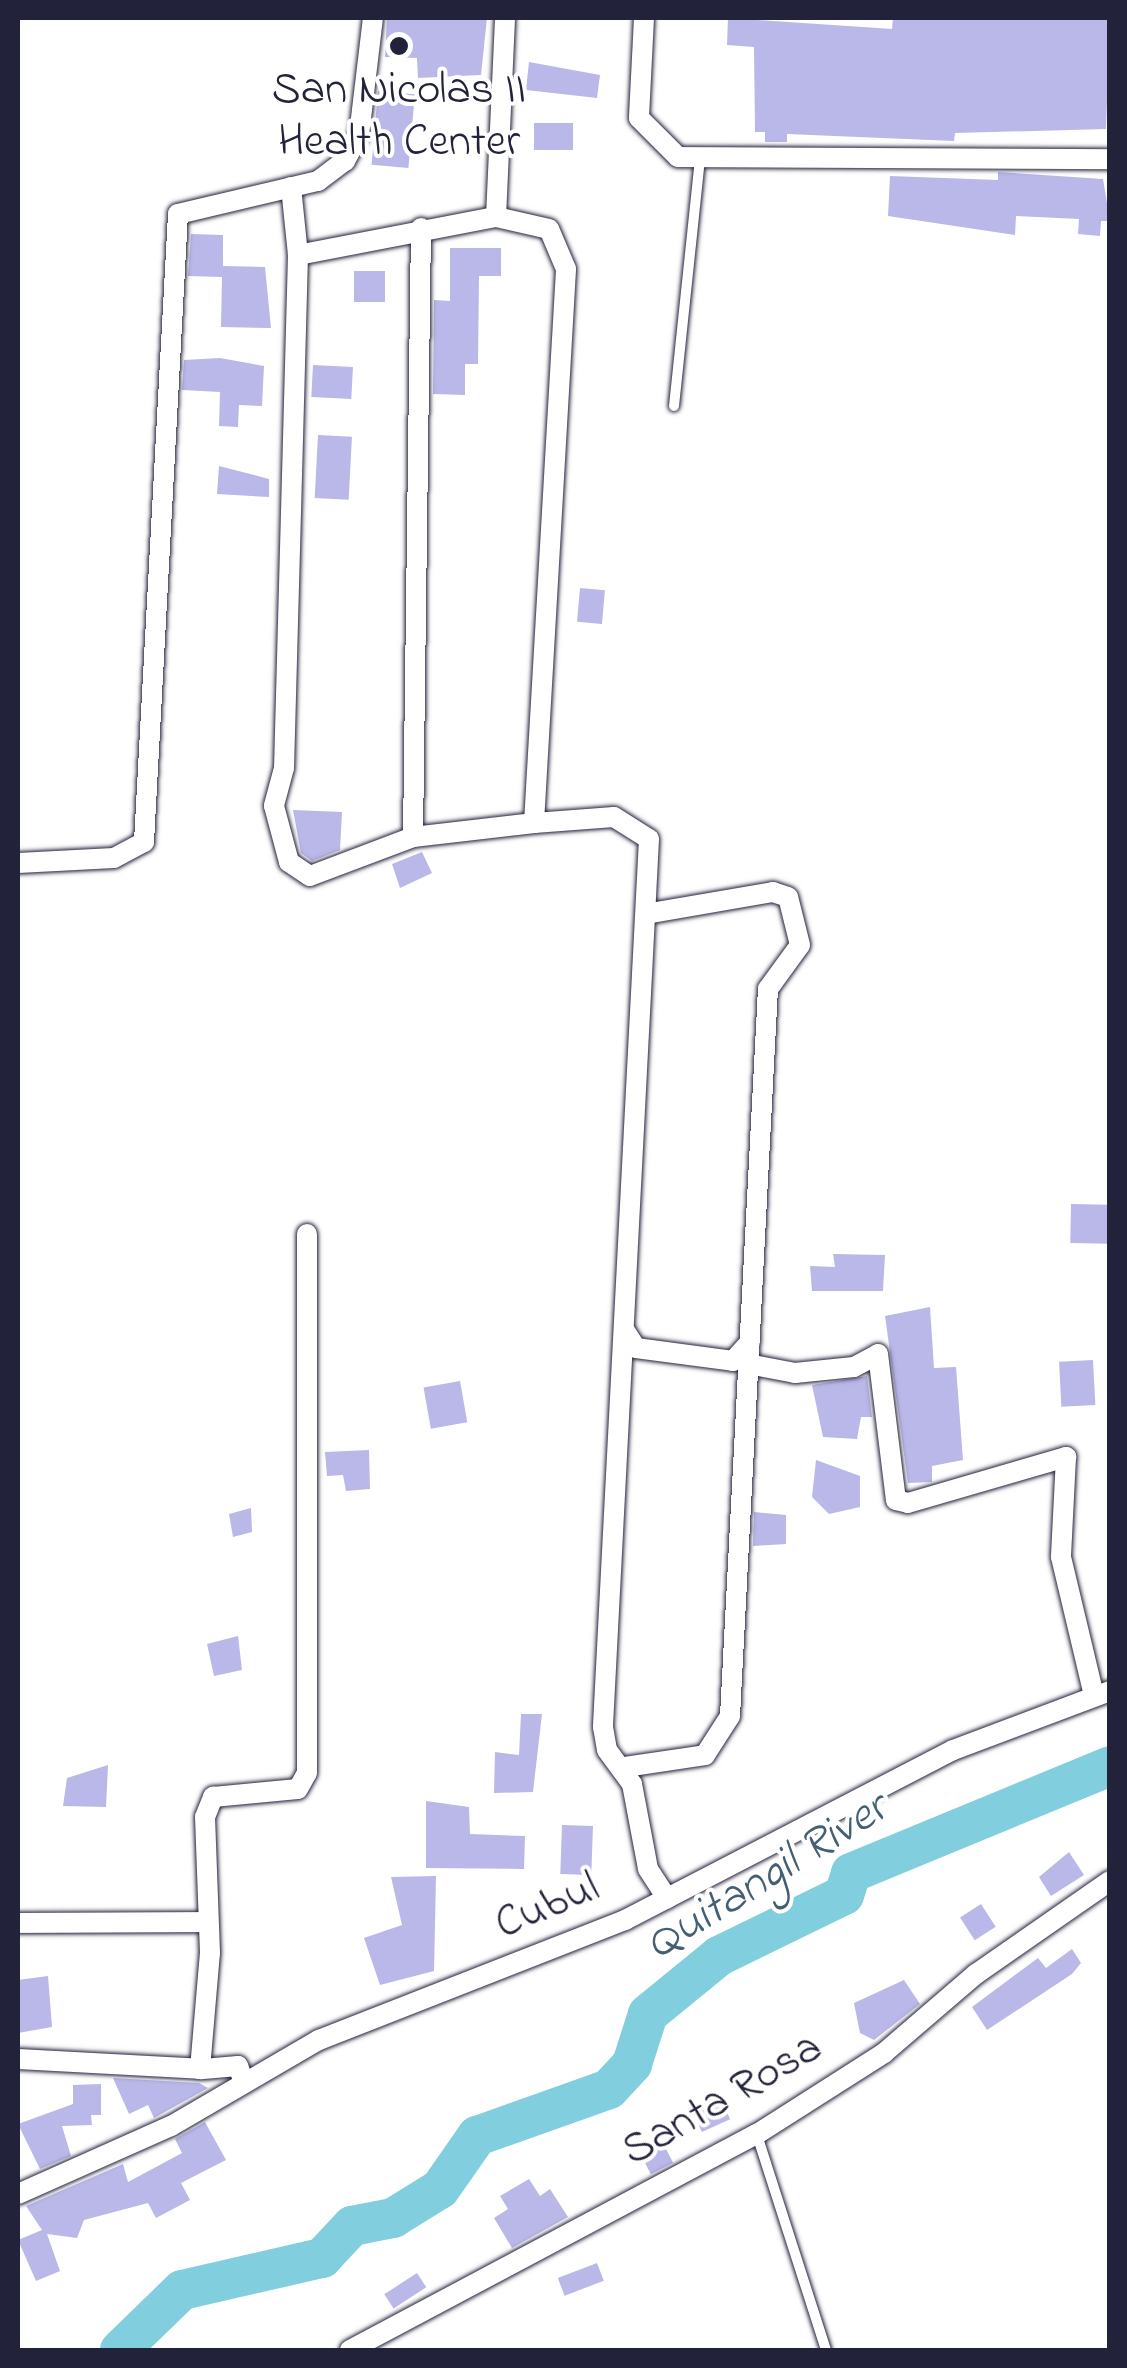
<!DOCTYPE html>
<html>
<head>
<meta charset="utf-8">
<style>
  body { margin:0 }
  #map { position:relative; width:1127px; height:2368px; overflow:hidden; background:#fff; font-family:"Indie Flower",sans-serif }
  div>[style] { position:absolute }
  .river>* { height:40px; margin:-20px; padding:0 20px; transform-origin:20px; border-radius:20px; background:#81cfde }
  .building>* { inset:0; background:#bab7e9; transform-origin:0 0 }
  .roads { filter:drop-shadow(0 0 2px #22223b) drop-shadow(0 0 2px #22223b) }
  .lane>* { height:10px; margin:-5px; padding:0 5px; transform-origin:5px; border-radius:5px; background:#fff }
  .street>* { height:20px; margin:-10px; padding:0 10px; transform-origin:10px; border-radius:10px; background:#fff }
  .dots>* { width:28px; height:28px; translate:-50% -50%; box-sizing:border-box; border:5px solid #fff; border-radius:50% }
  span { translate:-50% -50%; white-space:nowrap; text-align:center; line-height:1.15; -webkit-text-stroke:8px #fff; paint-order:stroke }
  .poi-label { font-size:45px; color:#22223b }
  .street-label { font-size:45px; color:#22223b }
  .water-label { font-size:48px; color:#435f74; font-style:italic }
  .frame { position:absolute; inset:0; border:20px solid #22223b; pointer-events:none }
</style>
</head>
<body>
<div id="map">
  <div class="river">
    <i style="left:120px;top:2350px;width:86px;rotate:-44.1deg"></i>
    <i style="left:182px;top:2290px;width:144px;rotate:-12.9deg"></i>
    <i style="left:322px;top:2258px;width:44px;rotate:-46.8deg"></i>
    <i style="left:352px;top:2226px;width:42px;rotate:-11deg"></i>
    <i style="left:393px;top:2218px;width:55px;rotate:-31.7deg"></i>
    <i style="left:440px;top:2189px;width:65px;rotate:-55.1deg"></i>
    <i style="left:477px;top:2136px;width:140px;rotate:-19.6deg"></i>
    <i style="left:609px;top:2089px;width:34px;rotate:-47deg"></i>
    <i style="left:632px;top:2064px;width:52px;rotate:-72.3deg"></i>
    <i style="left:648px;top:2014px;width:92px;rotate:-39.2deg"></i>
    <i style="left:719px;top:1956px;width:139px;rotate:-26deg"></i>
    <i style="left:844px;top:1895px;width:23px;rotate:-72deg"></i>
    <i style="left:851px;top:1873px;width:280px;rotate:-22.4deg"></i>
  </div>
  <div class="building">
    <i style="clip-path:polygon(387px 18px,487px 18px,481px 75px,418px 78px,417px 58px,385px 57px)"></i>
    <i style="clip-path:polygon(728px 18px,892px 29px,893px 18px,1110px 18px,1106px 129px,955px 133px,954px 141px,787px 134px,787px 142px,765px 142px,765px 132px,755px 132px,754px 47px,727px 45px)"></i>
    <i style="clip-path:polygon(529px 62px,600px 75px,597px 98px,526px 90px)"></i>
    <i style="left:378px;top:91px;width:37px;height:74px;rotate:5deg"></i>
    <i style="left:534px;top:123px;width:39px;height:27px"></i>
    <i style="clip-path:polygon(998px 172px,1103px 179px,1110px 221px,1101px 221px,1100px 236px,1078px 234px,1079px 219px,1016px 216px,1015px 235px,888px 216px,890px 176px,998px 180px)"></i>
    <i style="clip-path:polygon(191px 234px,223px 235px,223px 266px,265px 267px,271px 328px,221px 327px,222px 277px,188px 276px)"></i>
    <i style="clip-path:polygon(450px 248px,501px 248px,501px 276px,479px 276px,478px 364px,465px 364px,465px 395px,433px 394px,434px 300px,450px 301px)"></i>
    <i style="left:354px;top:271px;width:31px;height:31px"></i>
    <i style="clip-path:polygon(220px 358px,264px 366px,262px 406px,239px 405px,238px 427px,219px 426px,220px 392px,182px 390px,184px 360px)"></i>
    <i style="left:313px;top:365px;width:40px;height:32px;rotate:3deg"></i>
    <i style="left:318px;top:435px;width:34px;height:63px;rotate:3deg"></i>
    <i style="clip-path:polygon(219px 466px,269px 479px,269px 497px,217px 494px)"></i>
    <i style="left:580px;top:588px;width:25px;height:34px;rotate:5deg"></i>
    <i style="clip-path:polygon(293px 810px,342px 812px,340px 850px,312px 861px,301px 853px)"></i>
    <i style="clip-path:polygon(422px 852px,432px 873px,400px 888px,392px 864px)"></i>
    <i style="left:1071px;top:1204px;width:39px;height:39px;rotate:1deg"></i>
    <i style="clip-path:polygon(833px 1254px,885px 1255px,883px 1291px,812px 1291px,810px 1266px,835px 1267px)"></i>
    <i style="clip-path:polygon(930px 1307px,934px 1368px,956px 1367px,963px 1460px,932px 1466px,932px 1482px,908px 1483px,885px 1316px)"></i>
    <i style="left:1093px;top:1360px;width:45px;height:34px;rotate:87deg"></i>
    <i style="clip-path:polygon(867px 1376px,872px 1417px,861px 1417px,857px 1439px,823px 1437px,812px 1385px)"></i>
    <i style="left:460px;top:1381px;width:42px;height:37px;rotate:80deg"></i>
    <i style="clip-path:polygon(369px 1450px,370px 1489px,346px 1491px,343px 1475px,327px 1476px,325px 1452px)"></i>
    <i style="clip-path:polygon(816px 1460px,860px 1476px,860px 1507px,829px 1514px,812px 1497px)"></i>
    <i style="clip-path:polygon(251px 1508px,252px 1532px,233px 1537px,229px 1514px)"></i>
    <i style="clip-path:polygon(754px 1512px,786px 1515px,786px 1544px,753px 1546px)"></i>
    <i style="clip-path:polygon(238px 1636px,242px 1670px,214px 1676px,207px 1644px)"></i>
    <i style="clip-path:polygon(521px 1714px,542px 1714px,533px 1792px,494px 1793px,495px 1752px,519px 1755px)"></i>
    <i style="clip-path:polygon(108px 1765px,106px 1807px,63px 1806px,67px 1778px)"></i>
    <i style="clip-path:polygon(426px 1801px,469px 1807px,470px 1834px,525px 1836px,524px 1869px,426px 1868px)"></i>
    <i style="left:562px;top:1825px;width:31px;height:49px;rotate:2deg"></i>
    <i style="clip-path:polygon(1069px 1852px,1084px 1875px,1051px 1896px,1039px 1877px)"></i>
    <i style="clip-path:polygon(436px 1876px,434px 1971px,380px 1985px,364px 1938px,402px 1925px,391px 1877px)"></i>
    <i style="left:981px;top:1904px;width:27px;height:25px;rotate:57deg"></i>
    <i style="clip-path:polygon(1072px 1949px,1081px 1963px,1072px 1974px,987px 2030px,972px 2007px,1038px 1958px,1046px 1968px)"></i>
    <i style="clip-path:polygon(48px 1976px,52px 2027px,18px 2033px,18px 1980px)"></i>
    <i style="clip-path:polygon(904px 1980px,920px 2004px,874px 2040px,860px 2033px,854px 2003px)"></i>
    <i style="clip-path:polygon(113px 2078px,199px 2083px,208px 2088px,154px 2118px,148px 2105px,129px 2114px)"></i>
    <i style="clip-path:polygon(101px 2084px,101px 2115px,91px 2115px,92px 2125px,62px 2126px,71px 2156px,40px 2169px,18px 2124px,73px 2104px,73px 2085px)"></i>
    <i style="left:722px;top:2101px;width:20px;height:31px;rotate:66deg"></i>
    <i style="clip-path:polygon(205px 2122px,226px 2160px,181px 2183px,190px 2200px,156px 2218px,148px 2203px,84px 2220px,77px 2238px,47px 2234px,60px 2271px,36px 2281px,18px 2240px,42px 2230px,26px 2206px,123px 2164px,128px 2182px,182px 2153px,175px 2139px)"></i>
    <i style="left:664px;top:2145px;width:20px;height:25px;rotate:63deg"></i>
    <i style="clip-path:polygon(529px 2179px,540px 2196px,550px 2189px,568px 2217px,512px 2248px,494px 2218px,508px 2209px,500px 2196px)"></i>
    <i style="left:597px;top:2263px;width:19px;height:42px;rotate:69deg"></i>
    <i style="left:417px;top:2273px;width:17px;height:39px;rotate:57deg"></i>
  </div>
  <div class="roads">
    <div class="lane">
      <i style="left:674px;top:406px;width:247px;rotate:-84deg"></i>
      <i style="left:757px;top:2135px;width:226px;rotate:72.2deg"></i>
    </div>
    <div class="street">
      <i style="left:644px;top:18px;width:100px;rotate:92.9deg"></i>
      <i style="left:639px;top:118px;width:55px;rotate:45deg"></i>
      <i style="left:678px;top:157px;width:432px;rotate:0.3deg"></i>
      <i style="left:291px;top:187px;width:68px;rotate:84.1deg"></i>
      <i style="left:298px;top:255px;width:513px;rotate:91.56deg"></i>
      <i style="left:284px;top:768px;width:39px;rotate:105deg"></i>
      <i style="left:274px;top:806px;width:58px;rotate:75deg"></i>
      <i style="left:289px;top:862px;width:25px;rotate:34deg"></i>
      <i style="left:310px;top:876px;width:110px;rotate:-20.7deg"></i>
      <i style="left:413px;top:837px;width:122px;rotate:-6.6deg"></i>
      <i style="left:534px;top:823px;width:555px;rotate:-86.69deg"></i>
      <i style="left:566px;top:269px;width:43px;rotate:-113deg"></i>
      <i style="left:549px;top:229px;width:54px;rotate:-167.2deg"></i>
      <i style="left:496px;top:217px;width:199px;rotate:-87.4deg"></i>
      <i style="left:298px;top:255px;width:202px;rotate:-10.9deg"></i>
      <i style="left:534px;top:823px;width:80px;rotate:-4.3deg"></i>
      <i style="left:614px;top:817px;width:41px;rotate:32.2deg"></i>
      <i style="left:649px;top:839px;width:889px;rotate:92.97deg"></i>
      <i style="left:603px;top:1727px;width:23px;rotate:80deg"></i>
      <i style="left:607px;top:1750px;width:42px;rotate:53.7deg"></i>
      <i style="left:632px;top:1784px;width:86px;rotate:79.3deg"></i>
      <i style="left:648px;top:1869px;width:35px;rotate:57deg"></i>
      <i style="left:413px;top:837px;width:609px;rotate:-89.25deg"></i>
      <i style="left:18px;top:863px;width:96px;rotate:-3deg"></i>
      <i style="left:114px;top:858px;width:34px;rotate:-28deg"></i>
      <i style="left:144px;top:842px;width:629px;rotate:-86.9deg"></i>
      <i style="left:178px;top:214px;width:144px;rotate:-13.3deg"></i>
      <i style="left:318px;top:181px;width:34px;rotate:-37deg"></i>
      <i style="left:345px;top:161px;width:30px;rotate:-62deg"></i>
      <i style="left:359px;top:135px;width:118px;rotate:-83.2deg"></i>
      <i style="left:625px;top:1331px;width:20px;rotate:57deg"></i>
      <i style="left:636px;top:1348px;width:98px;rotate:7.6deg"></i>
      <i style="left:733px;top:1361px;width:25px;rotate:-48deg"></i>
      <i style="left:748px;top:1364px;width:48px;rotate:10.8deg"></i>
      <i style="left:795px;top:1373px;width:59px;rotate:-5.8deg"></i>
      <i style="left:854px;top:1367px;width:27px;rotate:-28deg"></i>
      <i style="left:878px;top:1354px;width:147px;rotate:83deg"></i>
      <i style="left:896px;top:1500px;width:12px;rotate:14deg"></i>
      <i style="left:908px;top:1503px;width:165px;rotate:-16.2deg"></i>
      <i style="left:1066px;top:1457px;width:100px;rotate:92.9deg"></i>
      <i style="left:1061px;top:1557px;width:142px;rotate:76.6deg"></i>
      <i style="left:625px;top:1767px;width:81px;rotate:-8.5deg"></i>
      <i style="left:705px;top:1755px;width:46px;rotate:-57.3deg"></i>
      <i style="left:730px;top:1716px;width:728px;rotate:-87.01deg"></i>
      <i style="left:768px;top:989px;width:54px;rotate:-54deg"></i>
      <i style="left:800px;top:945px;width:49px;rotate:-104deg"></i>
      <i style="left:788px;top:897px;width:16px;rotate:-162deg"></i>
      <i style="left:773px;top:892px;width:123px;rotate:170.2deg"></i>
      <i style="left:18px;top:1923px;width:190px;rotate:-0.3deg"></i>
      <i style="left:18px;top:2059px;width:182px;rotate:3.1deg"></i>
      <i style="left:244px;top:2083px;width:18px;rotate:-109deg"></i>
      <i style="left:238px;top:2066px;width:38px;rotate:175deg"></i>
      <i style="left:200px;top:2069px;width:116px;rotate:-85.1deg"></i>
      <i style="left:210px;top:1953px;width:136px;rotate:-92.1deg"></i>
      <i style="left:205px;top:1817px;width:22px;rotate:-68deg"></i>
      <i style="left:213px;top:1797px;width:85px;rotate:-5.4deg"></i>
      <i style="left:298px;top:1789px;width:18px;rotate:-61deg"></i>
      <i style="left:307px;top:1773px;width:539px;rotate:-90deg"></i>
      <i style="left:18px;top:2194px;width:167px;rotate:-24deg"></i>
      <i style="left:171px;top:2126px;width:171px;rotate:-30.2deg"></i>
      <i style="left:319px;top:2040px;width:329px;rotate:-21.4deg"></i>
      <i style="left:625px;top:1920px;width:369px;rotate:-27.4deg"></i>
      <i style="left:953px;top:1750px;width:168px;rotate:-20.6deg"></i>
      <i style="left:350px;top:2350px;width:461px;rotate:-28deg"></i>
      <i style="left:757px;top:2134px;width:151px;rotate:-32.5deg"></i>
      <i style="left:884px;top:2053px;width:121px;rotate:-40.7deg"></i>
      <i style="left:976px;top:1974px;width:163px;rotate:-34.8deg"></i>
    </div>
  </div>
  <div class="dots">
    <i style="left:399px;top:46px;background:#22223b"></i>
  </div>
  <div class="poi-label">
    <span style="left:399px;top:118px">San Nicolas II<br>Health Center</span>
  </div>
  <div class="street-label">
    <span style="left:548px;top:1908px;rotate:-23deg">Cubul</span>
    <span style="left:723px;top:2101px;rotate:-30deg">Santa Rosa</span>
  </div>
  <div class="water-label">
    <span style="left:767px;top:1878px;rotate:-32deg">Quitangil River</span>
  </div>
  <div class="frame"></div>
</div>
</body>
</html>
